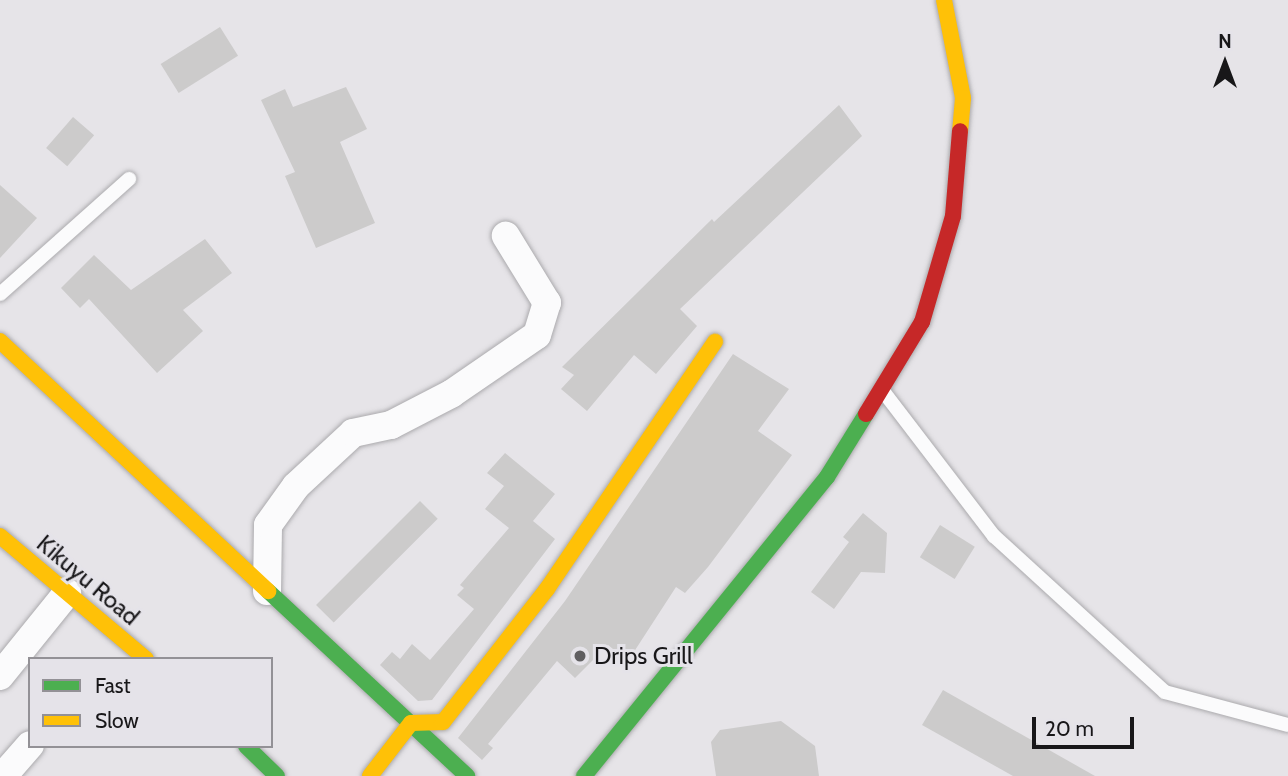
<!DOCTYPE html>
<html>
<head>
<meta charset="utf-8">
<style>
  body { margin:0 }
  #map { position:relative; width:1288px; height:776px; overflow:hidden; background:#e6e4e8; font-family:Cabin,sans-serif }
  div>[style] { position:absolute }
  .building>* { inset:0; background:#cccbcb; transform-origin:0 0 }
  .roads { filter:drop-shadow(0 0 2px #abaaad) drop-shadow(0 0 2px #abaaad) }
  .lane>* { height:14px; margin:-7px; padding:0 7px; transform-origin:7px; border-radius:7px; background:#fbfbfc }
  .street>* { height:28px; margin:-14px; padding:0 14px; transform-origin:14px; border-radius:14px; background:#fbfbfc }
  .fast>* { height:16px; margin:-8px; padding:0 8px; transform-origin:8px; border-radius:8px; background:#4caf50 }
  .slow>* { height:16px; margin:-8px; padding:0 8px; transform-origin:8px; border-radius:8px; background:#ffc107 }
  .jam>* { height:16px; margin:-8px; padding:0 8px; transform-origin:8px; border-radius:8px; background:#c62828 }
  .dots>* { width:19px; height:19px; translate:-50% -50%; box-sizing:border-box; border:4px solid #e5e3e9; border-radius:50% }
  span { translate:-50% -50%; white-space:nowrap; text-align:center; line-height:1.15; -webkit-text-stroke:6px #e5e3e9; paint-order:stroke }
  .street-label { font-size:24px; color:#181719 }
  .poi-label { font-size:24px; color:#181719 }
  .left { translate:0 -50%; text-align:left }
  .legend { position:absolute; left:28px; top:657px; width:245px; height:91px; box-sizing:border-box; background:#e5e3e9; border:2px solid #939196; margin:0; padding:9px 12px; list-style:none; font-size:21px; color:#181719 }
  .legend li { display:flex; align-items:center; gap:14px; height:35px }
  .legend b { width:35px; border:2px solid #939196 }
  .north { position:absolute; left:1190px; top:28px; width:70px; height:70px; -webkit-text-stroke:5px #e5e3e9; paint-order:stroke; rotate:0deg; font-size:19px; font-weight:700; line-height:28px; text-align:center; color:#181719 }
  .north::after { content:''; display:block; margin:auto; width:24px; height:32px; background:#181719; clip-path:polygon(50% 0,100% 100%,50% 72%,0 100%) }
  .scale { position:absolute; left:1032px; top:717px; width:102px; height:32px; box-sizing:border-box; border:4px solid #181719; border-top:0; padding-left:9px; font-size:21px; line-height:24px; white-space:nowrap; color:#181719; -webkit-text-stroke:5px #e5e3e9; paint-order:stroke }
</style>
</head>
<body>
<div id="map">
  <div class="building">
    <i style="left:220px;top:27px;width:34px;height:70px;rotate:58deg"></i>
    <i style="clip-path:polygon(346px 87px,367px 129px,340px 142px,375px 223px,316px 248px,285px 176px,295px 172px,261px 100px,285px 89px,293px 107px)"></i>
    <i style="clip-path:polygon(839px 105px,862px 136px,680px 309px,697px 326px,656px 374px,634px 355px,587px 411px,561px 389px,574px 375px,562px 367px,712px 219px,714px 222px)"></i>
    <i style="left:73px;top:117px;width:28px;height:41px;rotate:41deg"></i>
    <i style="clip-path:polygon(0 185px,37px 218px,0 258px)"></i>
    <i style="clip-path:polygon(205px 239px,232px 273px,183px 310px,203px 331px,157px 373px,89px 299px,80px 308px,61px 288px,94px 255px,131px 290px)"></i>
    <i style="clip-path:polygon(733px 354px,789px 389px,758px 431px,792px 455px,708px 567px,685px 593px,676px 587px,628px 661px,608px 645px,575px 678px,557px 661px,488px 744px,493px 748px,482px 760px,458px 738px,565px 601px)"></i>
    <i style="clip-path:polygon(505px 453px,555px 494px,533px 521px,555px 539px,432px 700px,418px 701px,380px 665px,392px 652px,400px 659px,412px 644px,430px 660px,474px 609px,457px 595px,464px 588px,460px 585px,509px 528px,485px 509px,504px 486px,487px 473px)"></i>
    <i style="left:420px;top:501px;width:25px;height:147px;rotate:45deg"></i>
    <i style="clip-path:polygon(863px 513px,887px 533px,885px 573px,861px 572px,834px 609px,811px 592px,849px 542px,843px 537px)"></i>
    <i style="left:940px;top:525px;width:41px;height:38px;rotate:32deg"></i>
    <i style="clip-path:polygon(943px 690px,1095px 776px,1013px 776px,922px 725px)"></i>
    <i style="clip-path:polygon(781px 721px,815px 746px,819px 776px,716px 776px,711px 742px,720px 730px)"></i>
  </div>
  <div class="roads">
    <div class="lane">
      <i style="left:0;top:294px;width:173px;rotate:-41.7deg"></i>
      <i style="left:883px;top:391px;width:183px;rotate:52.6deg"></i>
      <i style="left:994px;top:536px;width:231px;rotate:42.4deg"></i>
      <i style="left:1165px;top:692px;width:127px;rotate:15deg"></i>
    </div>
    <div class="street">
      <i style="left:267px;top:591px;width:66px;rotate:-89.1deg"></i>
      <i style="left:268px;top:525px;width:48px;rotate:-54.3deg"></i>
      <i style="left:296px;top:486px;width:78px;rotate:-42.9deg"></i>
      <i style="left:353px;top:433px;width:39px;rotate:-12deg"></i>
      <i style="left:391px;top:425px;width:68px;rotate:-27.3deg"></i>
      <i style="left:451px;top:394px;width:104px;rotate:-34.5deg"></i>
      <i style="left:537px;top:335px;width:34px;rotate:-73deg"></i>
      <i style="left:547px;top:303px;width:79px;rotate:-121.5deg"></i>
      <i style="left:0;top:676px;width:107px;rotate:-51.1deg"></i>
      <i style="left:3px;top:776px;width:41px;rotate:-48.9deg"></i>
    </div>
    <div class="fast">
      <i style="left:268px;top:591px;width:272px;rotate:42.9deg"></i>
      <i style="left:246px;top:746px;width:43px;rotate:44.1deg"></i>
      <i style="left:584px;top:776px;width:385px;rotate:-50.9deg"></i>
      <i style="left:827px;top:477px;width:74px;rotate:-58.2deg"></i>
    </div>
    <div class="slow">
      <i style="left:944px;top:0;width:100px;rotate:79deg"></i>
      <i style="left:963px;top:98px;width:33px;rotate:95deg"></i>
      <i style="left:0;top:341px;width:367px;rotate:43deg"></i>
      <i style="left:0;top:536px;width:191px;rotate:40.1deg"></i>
      <i style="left:370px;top:776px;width:67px;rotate:-52.3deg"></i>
      <i style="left:411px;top:723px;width:32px;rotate:-2deg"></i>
      <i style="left:443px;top:722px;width:169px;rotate:-52deg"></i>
      <i style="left:547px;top:589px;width:299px;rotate:-55.8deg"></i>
    </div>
    <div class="jam">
      <i style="left:866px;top:414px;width:108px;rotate:-58.7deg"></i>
      <i style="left:922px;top:322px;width:110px;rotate:-73.7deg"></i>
      <i style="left:953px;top:216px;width:85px;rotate:-85.3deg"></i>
    </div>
  </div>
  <div class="dots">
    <i style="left:580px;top:656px;background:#605f61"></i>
  </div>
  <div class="street-label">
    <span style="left:88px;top:580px;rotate:40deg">Kikuyu Road</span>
  </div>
  <div class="poi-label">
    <span class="left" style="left:594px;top:656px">Drips Grill</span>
  </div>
  <ul class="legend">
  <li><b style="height:9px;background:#4caf50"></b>Fast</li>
  <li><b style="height:9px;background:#ffc107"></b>Slow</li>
  </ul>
  <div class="north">N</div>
  <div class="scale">20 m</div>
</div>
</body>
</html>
